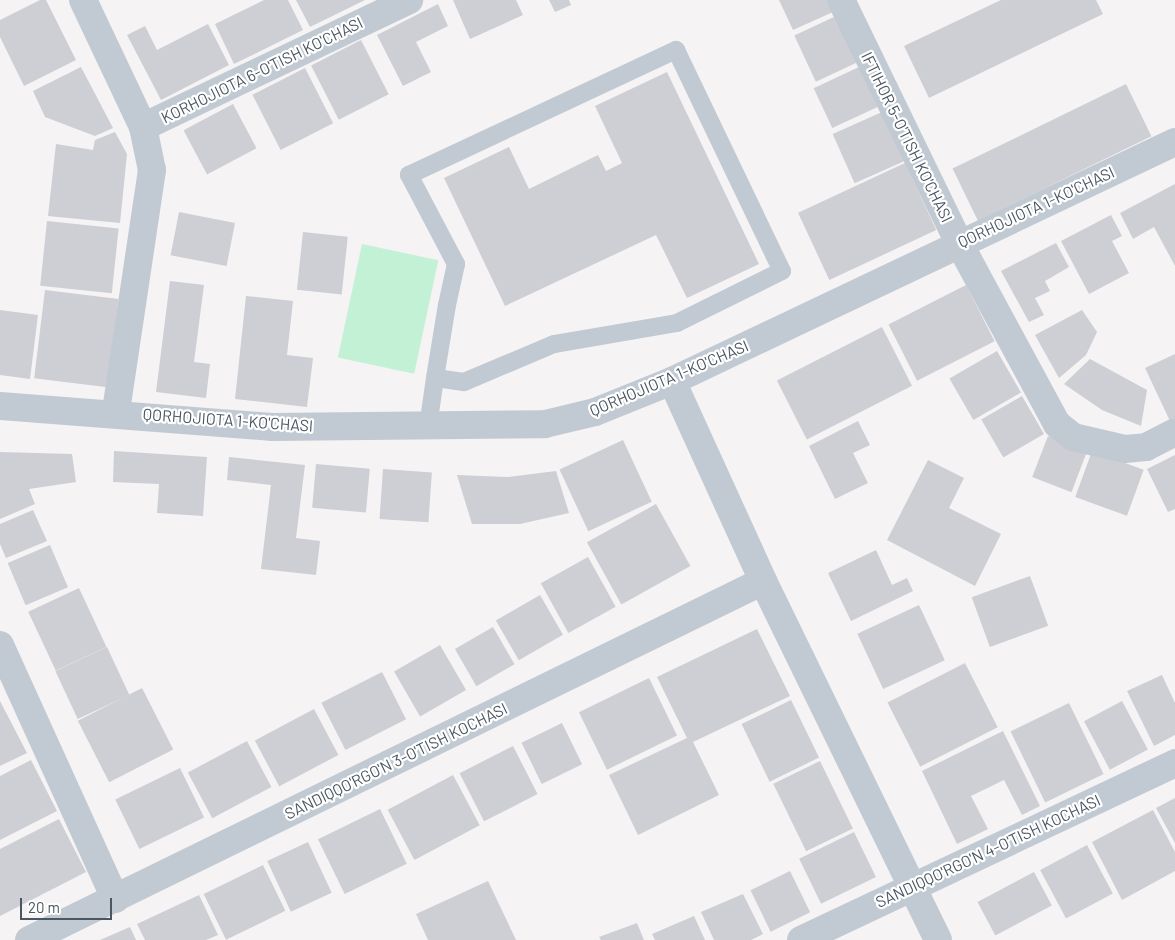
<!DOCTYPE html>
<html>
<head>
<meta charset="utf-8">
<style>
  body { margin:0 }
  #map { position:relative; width:1175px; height:940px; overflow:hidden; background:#f5f3f3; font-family:Barlow,sans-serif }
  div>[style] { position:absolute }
  .green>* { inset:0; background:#c3f1d5; transform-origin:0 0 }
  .building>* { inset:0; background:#cdcfd5; transform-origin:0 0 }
  .service>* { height:18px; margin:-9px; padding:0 9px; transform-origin:9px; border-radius:9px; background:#c1cad2 }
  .minor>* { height:28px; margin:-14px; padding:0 14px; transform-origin:14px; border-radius:14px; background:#c1cad2 }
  span { translate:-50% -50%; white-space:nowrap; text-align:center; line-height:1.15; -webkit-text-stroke:4.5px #fff; paint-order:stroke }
  .street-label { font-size:16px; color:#4a5661 }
  .scale { position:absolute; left:20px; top:898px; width:92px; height:22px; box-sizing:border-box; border:2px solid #4a5661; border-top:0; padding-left:6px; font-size:15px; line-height:18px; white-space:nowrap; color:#4a5661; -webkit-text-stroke:4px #fff; paint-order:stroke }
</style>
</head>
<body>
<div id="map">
  <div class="green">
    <i style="left:362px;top:244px;width:78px;height:116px;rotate:12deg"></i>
  </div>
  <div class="building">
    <i style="clip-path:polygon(40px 0,46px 0,76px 60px,24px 86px,0 37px,0 20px)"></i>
    <i style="clip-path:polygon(264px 0,288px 0,303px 30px,234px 64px,215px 24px)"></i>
    <i style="clip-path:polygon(296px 0,365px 0,310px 27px)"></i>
    <i style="clip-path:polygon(453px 0,516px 0,523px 15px,470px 39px)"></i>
    <i style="clip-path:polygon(549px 0,569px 0,571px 5px,555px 12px)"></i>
    <i style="clip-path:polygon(779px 0,827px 0,833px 12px,793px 30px)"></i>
    <i style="clip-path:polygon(1001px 0,1096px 0,1103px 14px,929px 98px,904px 46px)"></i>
    <i style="clip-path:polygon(438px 4px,448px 26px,416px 42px,431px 72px,403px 86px,377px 35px)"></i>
    <i style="left:836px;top:16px;width:51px;height:46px;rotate:65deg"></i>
    <i style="clip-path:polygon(208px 24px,229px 65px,161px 100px,127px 35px,145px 26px,157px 50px)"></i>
    <i style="left:361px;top:40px;width:61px;height:56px;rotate:63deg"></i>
    <i style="clip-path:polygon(81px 67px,113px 128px,95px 136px,45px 117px,33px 91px)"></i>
    <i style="left:859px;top:67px;width:44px;height:50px;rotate:65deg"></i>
    <i style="left:305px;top:68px;width:62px;height:59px;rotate:63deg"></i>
    <i style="clip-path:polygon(667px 72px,759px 264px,687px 298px,656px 235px,505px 306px,444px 178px,509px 147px,529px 189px,598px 155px,606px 171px,622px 163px,595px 106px)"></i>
    <i style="left:1126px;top:84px;width:58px;height:193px;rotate:64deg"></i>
    <i style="left:233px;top:104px;width:50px;height:56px;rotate:62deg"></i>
    <i style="left:882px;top:112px;width:54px;height:54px;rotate:66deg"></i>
    <i style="clip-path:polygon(115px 132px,127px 154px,120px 223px,48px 216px,56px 144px,93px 150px,95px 140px)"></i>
    <i style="left:905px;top:163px;width:74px;height:118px;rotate:65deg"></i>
    <i style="clip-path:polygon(1175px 184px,1175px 266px,1154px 227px,1133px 239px,1120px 213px)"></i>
    <i style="left:179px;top:212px;width:57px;height:44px;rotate:11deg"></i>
    <i style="clip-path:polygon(1111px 215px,1122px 236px,1112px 241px,1129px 273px,1089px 294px,1061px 241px)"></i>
    <i style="left:47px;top:221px;width:72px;height:65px;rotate:6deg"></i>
    <i style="left:303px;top:232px;width:45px;height:58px;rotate:6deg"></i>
    <i style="clip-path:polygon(1056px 243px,1069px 267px,1045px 281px,1050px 291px,1035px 298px,1044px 315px,1029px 322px,1001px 271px)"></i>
    <i style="clip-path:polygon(170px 281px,204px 285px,194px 362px,210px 364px,206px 398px,156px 392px)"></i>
    <i style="left:966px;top:285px;width:63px;height:87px;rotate:63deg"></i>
    <i style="left:45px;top:290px;width:74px;height:89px;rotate:7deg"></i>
    <i style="clip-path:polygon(246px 296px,293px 301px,287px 355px,313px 358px,307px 407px,235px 399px)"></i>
    <i style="clip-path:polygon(0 310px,38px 315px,30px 379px,0 375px)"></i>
    <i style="clip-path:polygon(1082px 310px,1097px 332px,1086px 355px,1059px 378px,1035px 335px)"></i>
    <i style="left:882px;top:327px;width:66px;height:118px;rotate:63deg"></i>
    <i style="left:997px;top:351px;width:48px;height:55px;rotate:60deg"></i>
    <i style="clip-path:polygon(1175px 354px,1175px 418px,1170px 421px,1145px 368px)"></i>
    <i style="clip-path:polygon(1090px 359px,1147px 390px,1141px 426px,1102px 410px,1064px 384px)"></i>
    <i style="left:1022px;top:396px;width:44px;height:47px;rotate:60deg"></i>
    <i style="clip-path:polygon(858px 421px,870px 445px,853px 453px,868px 483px,835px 499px,809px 446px)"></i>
    <i style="left:1048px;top:436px;width:42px;height:44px;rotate:21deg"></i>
    <i style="left:623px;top:440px;width:68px;height:70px;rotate:65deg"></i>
    <i style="clip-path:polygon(114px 451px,207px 457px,203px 516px,157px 513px,159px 484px,113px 482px)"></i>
    <i style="left:1092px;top:451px;width:55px;height:49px;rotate:20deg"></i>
    <i style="clip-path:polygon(0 452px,72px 454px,76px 482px,29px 489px,35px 504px,0 519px)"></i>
    <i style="clip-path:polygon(1175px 455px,1175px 509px,1168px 512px,1147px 469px)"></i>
    <i style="clip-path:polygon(229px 457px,305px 465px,296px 538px,320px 541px,316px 575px,261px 569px,271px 485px,227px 480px)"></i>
    <i style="clip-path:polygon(928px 460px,964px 478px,949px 508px,1001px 534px,975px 586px,887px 540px)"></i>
    <i style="left:316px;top:464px;width:54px;height:44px;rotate:5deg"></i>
    <i style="left:383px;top:469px;width:49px;height:50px;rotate:4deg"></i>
    <i style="clip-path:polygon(556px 471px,569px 513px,520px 524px,472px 524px,457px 475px,507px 477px)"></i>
    <i style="left:656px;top:504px;width:71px;height:79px;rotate:61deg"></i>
    <i style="clip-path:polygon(33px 510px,47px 541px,6px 558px,0 544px,0 524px)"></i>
    <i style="left:50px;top:545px;width:46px;height:46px;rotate:67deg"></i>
    <i style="clip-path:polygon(876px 550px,892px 585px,907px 578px,913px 591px,851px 621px,828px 573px)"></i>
    <i style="left:588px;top:557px;width:57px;height:54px;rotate:61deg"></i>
    <i style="left:1030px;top:576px;width:53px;height:62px;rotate:70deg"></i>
    <i style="left:79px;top:588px;width:65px;height:56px;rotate:65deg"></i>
    <i style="left:540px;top:595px;width:46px;height:51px;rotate:60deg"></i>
    <i style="left:919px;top:605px;width:61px;height:68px;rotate:65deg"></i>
    <i style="left:493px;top:627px;width:43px;height:44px;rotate:60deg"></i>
    <i style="clip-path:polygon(757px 629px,790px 696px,693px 742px,719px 795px,638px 835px,609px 775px,687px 738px,657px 677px)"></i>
    <i style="left:440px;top:645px;width:52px;height:53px;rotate:60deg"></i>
    <i style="left:107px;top:647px;width:53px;height:57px;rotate:65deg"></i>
    <i style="left:965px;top:663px;width:72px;height:87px;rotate:63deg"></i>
    <i style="left:382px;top:672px;width:53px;height:68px;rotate:63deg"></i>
    <i style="clip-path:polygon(1162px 675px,1175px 703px,1175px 735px,1154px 746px,1127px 691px)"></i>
    <i style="left:649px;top:678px;width:64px;height:78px;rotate:64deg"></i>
    <i style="left:142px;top:688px;width:69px;height:72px;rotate:63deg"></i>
    <i style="left:791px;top:700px;width:64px;height:55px;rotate:64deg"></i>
    <i style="clip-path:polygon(0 701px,27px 753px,0 766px)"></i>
    <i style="left:1122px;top:701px;width:55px;height:43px;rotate:62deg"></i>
    <i style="left:1069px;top:703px;width:79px;height:65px;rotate:64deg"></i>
    <i style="left:314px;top:709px;width:52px;height:67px;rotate:62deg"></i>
    <i style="left:562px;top:723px;width:46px;height:45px;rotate:64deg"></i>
    <i style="clip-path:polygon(1003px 731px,1040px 806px,1022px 815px,1004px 780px,971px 796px,988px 829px,957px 844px,922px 771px)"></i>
    <i style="left:247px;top:741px;width:52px;height:67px;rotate:62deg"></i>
    <i style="left:513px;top:746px;width:54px;height:60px;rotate:63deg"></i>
    <i style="clip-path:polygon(31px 760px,57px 811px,0 840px,0 776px)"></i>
    <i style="left:820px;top:761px;width:75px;height:52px;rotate:64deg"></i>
    <i style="left:180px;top:768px;width:55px;height:72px;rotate:64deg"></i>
    <i style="left:453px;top:775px;width:57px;height:74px;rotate:62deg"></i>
    <i style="clip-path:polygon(1175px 798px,1175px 843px,1156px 808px)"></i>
    <i style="left:380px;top:809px;width:61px;height:69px;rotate:64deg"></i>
    <i style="clip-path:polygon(1153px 810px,1175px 852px,1175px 871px,1122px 900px,1092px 842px)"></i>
    <i style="clip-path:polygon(59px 819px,86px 872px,0 916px,0 849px)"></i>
    <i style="left:854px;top:832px;width:50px;height:61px;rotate:64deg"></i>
    <i style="left:308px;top:842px;width:56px;height:45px;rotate:65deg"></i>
    <i style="left:1087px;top:845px;width:55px;height:53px;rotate:62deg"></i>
    <i style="left:263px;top:865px;width:51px;height:66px;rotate:64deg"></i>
    <i style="left:790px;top:871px;width:46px;height:44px;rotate:64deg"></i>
    <i style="left:1034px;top:872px;width:38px;height:64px;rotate:62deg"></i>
    <i style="clip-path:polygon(488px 881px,516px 940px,428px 940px,416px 914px)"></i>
    <i style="clip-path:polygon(743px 894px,763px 934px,751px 940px,714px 940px,701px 912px)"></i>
    <i style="clip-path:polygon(199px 895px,218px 935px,206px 940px,145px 940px,137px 924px)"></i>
    <i style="clip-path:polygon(694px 916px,705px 940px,655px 940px,652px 934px)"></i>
    <i style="clip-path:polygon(637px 923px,644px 940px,601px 940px,599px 937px)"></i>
    <i style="clip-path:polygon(130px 927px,136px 940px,100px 940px)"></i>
  </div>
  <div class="service">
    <i style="left:428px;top:427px;width:49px;rotate:-81.9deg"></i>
    <i style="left:435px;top:378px;width:74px;rotate:-80.7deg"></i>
    <i style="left:447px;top:305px;width:42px;rotate:-77.6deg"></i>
    <i style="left:456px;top:264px;width:101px;rotate:-117.8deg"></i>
    <i style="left:409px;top:175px;width:295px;rotate:-25.1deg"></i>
    <i style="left:676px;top:50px;width:245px;rotate:64.4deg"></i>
    <i style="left:782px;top:271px;width:117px;rotate:153.7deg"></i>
    <i style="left:677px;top:323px;width:125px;rotate:170.3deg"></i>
    <i style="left:554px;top:344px;width:98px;rotate:157.1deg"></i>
    <i style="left:464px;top:382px;width:29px;rotate:-172deg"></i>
  </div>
  <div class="minor">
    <i style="left:83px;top:0;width:140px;rotate:64.7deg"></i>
    <i style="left:143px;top:127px;width:44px;rotate:78.2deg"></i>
    <i style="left:152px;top:170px;width:245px;rotate:98.5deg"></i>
    <i style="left:841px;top:0;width:270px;rotate:64.1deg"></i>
    <i style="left:959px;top:243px;width:206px;rotate:61.6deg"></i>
    <i style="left:1057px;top:424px;width:21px;rotate:39deg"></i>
    <i style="left:1073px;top:437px;width:53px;rotate:13deg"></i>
    <i style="left:1125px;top:449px;width:21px;rotate:-5deg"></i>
    <i style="left:1146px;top:447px;width:33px;rotate:-27deg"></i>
    <i style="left:143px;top:127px;width:295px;rotate:-25.5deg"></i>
    <i style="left:672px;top:381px;width:220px;rotate:65.5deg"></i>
    <i style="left:763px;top:581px;width:399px;rotate:64deg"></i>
    <i style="left:0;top:406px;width:273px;rotate:4.4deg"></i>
    <i style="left:272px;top:427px;width:273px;rotate:-0.6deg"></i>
    <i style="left:545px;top:424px;width:51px;rotate:-13.5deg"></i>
    <i style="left:595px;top:412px;width:83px;rotate:-21.9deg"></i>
    <i style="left:672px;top:381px;width:557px;rotate:-25.41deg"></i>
    <i style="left:0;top:645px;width:279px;rotate:65.6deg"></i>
    <i style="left:29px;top:940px;width:817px;rotate:-26.06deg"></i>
    <i style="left:801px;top:940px;width:414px;rotate:-25.3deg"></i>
  </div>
  <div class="street-label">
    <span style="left:262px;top:70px;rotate:-26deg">KORHOJIOTA 6-O'TISH KO'CHASI</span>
    <span style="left:907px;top:137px;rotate:64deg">IFTIHOR 5-O'TISH KO'CHASI</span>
    <span style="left:1036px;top:207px;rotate:-25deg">QORHOJIOTA 1-KO'CHASI</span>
    <span style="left:669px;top:378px;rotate:-23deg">QORHOJIOTA 1-KO'CHASI</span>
    <span style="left:228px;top:420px;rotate:4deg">QORHOJIOTA 1-KO'CHASI</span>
    <span style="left:396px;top:761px;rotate:-26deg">SANDIQQO'RGO'N 3-O'TISH KOCHASI</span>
    <span style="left:988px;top:851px;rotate:-25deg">SANDIQQO'RGO'N 4-O'TISH KOCHASI</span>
  </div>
  <div class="scale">20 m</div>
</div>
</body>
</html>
